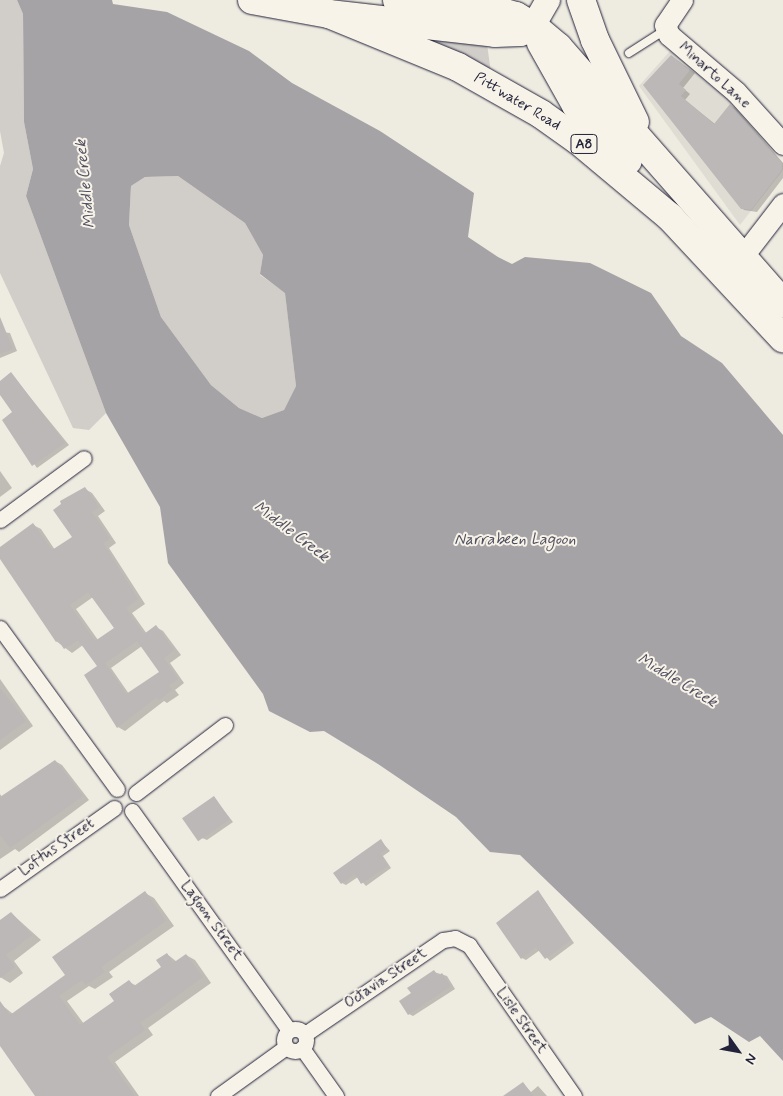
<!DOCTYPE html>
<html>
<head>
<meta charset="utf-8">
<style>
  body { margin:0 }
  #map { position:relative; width:783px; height:1096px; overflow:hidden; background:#eeebe1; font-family:Mynerve,sans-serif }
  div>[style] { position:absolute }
  .built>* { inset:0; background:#dfdcd4 }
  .green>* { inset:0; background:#d1cdc9 }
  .water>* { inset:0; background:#a6a3a6 }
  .shadow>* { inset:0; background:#0003 }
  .building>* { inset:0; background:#bbb8b7; transform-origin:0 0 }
  .roads { filter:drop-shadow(0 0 1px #22223b) drop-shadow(0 0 1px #22223b) }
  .lane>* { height:8px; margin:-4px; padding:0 4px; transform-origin:4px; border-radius:4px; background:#f7f3e8 }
  .street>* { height:15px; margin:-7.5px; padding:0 7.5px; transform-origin:7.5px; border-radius:7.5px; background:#f7f3e8 }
  .street>.ring { margin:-7.5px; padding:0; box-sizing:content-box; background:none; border:15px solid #f7f3e8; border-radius:50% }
  .secondary>* { height:21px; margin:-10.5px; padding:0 10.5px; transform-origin:10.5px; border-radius:10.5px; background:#f7f3e8 }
  .primary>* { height:24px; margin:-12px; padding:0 12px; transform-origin:12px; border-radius:12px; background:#f7f3e8 }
  .highway>* { height:28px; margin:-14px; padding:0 14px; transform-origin:14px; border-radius:14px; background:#f7f3e8 }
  span { translate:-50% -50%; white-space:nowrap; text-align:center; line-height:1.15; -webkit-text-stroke:4px #f7f3e8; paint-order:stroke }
  .shield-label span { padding:1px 4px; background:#f7f3e8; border:1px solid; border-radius:4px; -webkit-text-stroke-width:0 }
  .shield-label { font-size:14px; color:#22223b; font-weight:700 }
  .street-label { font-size:15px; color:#22223b }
  .water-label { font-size:16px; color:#504f60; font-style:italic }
  .north { position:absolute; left:713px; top:1026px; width:50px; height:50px; -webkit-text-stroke:4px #f7f3e8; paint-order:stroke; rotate:122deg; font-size:14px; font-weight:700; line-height:20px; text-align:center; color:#22223b }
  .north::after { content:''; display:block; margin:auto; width:18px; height:22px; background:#22223b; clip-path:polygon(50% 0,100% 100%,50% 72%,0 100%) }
</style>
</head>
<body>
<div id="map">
  <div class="built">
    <i style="clip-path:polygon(670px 51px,729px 97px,783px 163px,783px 170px,740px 225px,639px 86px)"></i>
  </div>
  <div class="green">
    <i style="clip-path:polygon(0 0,17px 0,23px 14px,24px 122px,33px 169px,26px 196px,106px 413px,89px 430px,73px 428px,0 273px,0 166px,4px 153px,0 131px)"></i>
    <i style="clip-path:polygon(391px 28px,487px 44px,491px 73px)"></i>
    <i style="clip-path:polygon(178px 176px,245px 223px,263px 255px,260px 275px,285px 292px,296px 386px,284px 410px,262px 418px,239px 408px,211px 385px,161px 317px,129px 225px,131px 186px,145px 177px)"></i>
  </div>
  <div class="water">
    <i style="clip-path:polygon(evenodd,17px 0,112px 0,113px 4px,167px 12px,249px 51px,292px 83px,380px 131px,474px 193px,468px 237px,498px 257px,512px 264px,525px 257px,590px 263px,651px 293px,681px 336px,722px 363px,783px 435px,783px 1061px,760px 1036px,749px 1042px,711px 1017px,695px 1024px,520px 855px,490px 852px,456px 817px,378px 764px,324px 731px,310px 732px,269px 711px,263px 694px,168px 563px,160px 507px,106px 413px,26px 196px,33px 169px,24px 122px,23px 14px,17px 0,178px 176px,245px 223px,263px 255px,260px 274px,285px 293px,296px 386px,284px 410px,262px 418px,239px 408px,211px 385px,161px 317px,129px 225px,131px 186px,145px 177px,178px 176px)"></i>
  </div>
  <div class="shadow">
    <i style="clip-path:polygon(677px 60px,695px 73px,683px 88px,690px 94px,685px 100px,715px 124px,730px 105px,735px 108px,783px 163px,783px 178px,757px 212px,744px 210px,644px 85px)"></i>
    <i style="clip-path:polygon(0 327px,2px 332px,10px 333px,17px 351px,0 358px)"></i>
    <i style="clip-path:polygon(11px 374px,69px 445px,37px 468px,3px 420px,14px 412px,0 393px,0 382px)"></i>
    <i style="clip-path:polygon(0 471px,12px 488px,0 497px)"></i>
    <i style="clip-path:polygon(evenodd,85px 489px,92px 493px,105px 511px,98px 516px,116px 543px,109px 548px,145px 604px,132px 613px,147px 634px,156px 627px,163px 631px,181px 655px,170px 663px,184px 683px,175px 690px,179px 695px,167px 703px,164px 701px,125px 731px,118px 727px,98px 666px,83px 645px,72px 653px,56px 641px,0 553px,0 548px,33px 525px,41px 529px,55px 550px,73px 538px,85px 489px,93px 597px,115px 628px,98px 640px,76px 609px,93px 597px,85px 489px,142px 646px,161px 672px,129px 694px,111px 668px,142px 646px)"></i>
    <i style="clip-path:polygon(0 679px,33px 726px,0 750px)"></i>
    <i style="clip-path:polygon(55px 761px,62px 765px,89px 800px,19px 852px,15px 849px,0 859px,0 794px,2px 797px)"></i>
    <i style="clip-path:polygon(214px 798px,233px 822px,207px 840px,202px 838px)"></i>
    <i style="clip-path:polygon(381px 841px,390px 851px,383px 856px,391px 868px,366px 886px,358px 877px,346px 885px,342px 883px)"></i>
    <i style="clip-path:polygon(538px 891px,574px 943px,550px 961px,540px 950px,526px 960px,522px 958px)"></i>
    <i style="clip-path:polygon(145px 893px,154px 898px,174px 926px,109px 972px,113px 977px,95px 989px,89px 986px,67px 1001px,84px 1024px,116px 1001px,129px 982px,137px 986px,163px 967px,167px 954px,177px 962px,186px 955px,195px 960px,211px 983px,148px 1028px,153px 1035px,115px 1062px,139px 1096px,37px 1096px,0 1044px,0 1008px,3px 1006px,13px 1014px,67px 976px)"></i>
    <i style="clip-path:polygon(11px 913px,41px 940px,14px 961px,23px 973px,10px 983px,0 977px,0 922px)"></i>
    <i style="clip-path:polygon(434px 972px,447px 976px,455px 989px,413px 1016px,409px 1014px,413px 994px)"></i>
    <i style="clip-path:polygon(523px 1083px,531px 1092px,538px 1086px,547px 1096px,505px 1096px)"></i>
  </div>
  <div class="building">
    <i style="clip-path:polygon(671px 55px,690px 70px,679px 84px,686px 90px,681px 96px,714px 124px,730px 104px,782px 163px,782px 170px,751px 210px,741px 209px,643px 85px)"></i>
    <i style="clip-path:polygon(0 317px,13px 349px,0 354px)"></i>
    <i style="clip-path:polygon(11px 372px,65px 443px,32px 466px,2px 420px,12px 412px,0 395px,0 381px)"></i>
    <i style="clip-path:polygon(evenodd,85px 487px,99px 507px,92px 512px,110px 539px,103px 543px,138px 599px,126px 608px,144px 634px,156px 625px,174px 650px,164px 658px,178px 679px,169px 685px,172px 690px,159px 700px,157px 697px,117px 728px,84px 675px,97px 666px,78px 640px,64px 649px,58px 640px,56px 642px,0 559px,0 547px,33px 523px,52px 550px,72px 537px,53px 510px,61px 504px,60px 501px,85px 487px,88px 592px,114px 628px,95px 641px,70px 605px,88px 592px,85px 487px,137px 641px,159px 672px,126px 694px,105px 663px,137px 641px)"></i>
    <i style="clip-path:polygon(0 688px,26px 721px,0 740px)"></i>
    <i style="clip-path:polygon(55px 760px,83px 796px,10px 848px,0 835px,0 797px)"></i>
    <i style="left:214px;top:796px;width:28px;height:39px;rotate:55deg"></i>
    <i style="clip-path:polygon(381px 839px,387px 849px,380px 853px,388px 866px,361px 884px,355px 874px,341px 884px,333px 873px)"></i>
    <i style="clip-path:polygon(538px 890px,571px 940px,545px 959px,536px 947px,521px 959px,496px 923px)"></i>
    <i style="clip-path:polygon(145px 891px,166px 921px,101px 967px,105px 972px,86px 985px,82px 980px,59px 996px,80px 1025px,114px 1001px,109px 994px,129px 980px,134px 986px,161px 967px,156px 960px,167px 953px,173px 963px,186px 954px,203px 977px,140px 1023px,145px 1030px,107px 1057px,135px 1096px,35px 1096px,0 1046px,0 1001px,10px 1015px,65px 975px,52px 957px)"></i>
    <i style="clip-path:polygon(11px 912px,32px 935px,6px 955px,15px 967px,0 978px,0 920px)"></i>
    <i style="clip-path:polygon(434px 970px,438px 976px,442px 973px,451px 986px,408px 1015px,399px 1001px,411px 993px,407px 988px)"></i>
    <i style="clip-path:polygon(523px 1082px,533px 1096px,503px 1096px)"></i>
  </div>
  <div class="roads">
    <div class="lane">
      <i style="left:629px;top:53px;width:43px;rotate:-32.6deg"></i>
    </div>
    <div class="street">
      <i style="left:0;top:520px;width:104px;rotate:-36.4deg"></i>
      <i style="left:0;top:628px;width:199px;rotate:54deg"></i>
      <i style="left:136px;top:793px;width:112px;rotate:-37.4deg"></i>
      <i style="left:132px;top:811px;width:269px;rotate:54.4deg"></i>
      <i style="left:0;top:889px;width:140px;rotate:-35.4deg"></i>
      <i class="ring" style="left:284px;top:1029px;width:7px;height:7px"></i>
      <i style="left:305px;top:1034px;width:167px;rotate:-34.3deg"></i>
      <i style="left:443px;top:940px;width:12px;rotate:-9deg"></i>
      <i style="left:455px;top:938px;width:16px;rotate:27deg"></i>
      <i style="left:469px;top:945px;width:184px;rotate:55.2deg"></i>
      <i style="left:302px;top:1048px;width:59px;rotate:54.7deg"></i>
      <i style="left:218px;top:1096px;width:84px;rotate:-35.8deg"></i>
    </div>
    <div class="secondary">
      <i style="left:682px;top:0;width:30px;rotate:124deg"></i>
      <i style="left:665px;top:25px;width:11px;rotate:68deg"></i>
      <i style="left:669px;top:35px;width:88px;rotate:40.4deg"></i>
      <i style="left:736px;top:92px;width:70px;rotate:47.9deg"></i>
      <i style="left:742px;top:257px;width:67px;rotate:-52.3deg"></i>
    </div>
    <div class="primary">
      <i style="left:533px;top:26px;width:30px;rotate:-60deg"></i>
    </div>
    <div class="highway">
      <i style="left:252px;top:0;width:78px;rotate:10.3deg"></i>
      <i style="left:329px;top:14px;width:167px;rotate:6.5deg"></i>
      <i style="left:495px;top:33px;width:25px;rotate:-2deg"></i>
      <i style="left:520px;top:32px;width:14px;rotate:-25deg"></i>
      <i style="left:397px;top:0;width:102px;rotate:6.2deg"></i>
      <i style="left:498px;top:11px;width:19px;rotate:16deg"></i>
      <i style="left:516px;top:16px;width:20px;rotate:30deg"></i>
      <i style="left:533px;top:26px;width:33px;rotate:40deg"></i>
      <i style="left:558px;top:47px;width:341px;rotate:48.7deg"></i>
      <i style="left:581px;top:0;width:42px;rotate:70.7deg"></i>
      <i style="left:595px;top:40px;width:91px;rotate:64deg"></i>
      <i style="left:329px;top:14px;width:139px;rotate:22.3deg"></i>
      <i style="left:458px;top:67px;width:95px;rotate:29.5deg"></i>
      <i style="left:541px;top:114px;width:47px;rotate:35.4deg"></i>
      <i style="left:579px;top:141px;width:119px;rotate:39.9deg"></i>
      <i style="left:670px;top:217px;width:166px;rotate:47deg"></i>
      <i style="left:541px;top:43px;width:71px;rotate:60.6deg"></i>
      <i style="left:576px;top:105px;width:76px;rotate:47.1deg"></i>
    </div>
  </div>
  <div class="shield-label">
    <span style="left:584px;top:144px">A8</span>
  </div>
  <div class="street-label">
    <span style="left:714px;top:76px;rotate:42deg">Minarto Lane</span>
    <span style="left:517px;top:102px;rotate:31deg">Pittwater Road</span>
    <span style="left:57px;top:848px;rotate:-35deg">Loftus Street</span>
    <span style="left:211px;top:921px;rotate:54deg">Lagoon Street</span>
    <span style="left:386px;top:979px;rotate:-34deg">Octavia Street</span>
    <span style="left:521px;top:1021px;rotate:55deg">Lisle Street</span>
  </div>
  <div class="water-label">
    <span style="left:86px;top:184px;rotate:-96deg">Middle Creek</span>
    <span style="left:291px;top:532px;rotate:37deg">Middle Creek</span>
    <span style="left:515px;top:540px">Narrabeen Lagoon</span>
    <span style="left:677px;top:681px;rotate:31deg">Middle Creek</span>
  </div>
  <div class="north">N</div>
</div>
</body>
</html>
